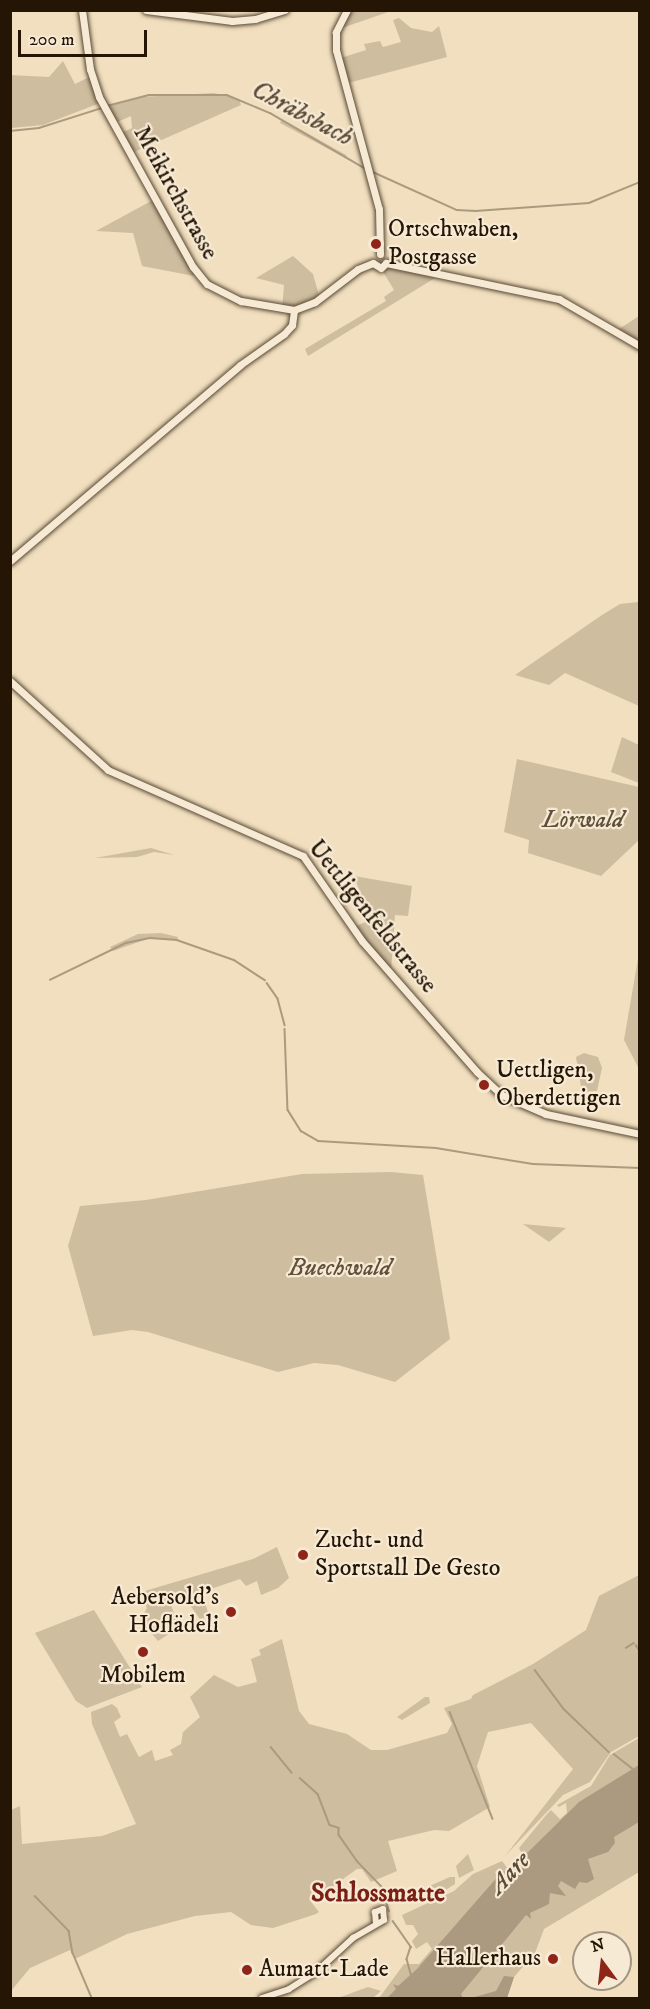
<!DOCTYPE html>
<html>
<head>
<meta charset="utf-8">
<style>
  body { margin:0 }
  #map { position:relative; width:650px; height:2009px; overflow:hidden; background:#f1dfbf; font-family:"IM FELL DW Pica",serif }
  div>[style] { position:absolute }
  .green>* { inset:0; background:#cebd9f }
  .water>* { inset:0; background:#ac9a80 }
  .stream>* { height:1.5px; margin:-0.75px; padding:0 0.75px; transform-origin:0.75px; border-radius:0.75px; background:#ac9a80 }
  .roads { filter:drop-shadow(0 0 2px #584834) drop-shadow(0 0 2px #584834) }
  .tertiary>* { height:6px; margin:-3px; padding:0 3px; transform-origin:3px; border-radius:3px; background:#f6ead5 }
  .secondary>* { height:7px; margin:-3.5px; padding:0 3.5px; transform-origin:3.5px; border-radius:3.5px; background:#f6ead5 }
  .dots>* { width:16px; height:16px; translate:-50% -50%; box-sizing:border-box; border:3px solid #f6ead5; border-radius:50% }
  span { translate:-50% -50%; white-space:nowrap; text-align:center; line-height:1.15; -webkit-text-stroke:4.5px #f6ead5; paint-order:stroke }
  .street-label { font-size:24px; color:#251505 }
  .poi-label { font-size:24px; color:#251505 }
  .left { translate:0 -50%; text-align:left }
  .right { translate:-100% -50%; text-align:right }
  .park-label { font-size:24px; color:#60503b; font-style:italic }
  .water-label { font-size:26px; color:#5b4a36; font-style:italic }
  .neighbourhood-label { font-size:26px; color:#7a1f14; font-weight:700 }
  .frame { position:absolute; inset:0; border:12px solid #251505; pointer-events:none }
  .north { position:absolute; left:572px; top:1931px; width:60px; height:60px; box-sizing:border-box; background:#f6ead5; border:2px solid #a29582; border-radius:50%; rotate:345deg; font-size:16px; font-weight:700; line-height:24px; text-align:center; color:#251505 }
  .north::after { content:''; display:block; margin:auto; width:21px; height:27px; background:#8f2418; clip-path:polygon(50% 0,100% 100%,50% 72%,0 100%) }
  .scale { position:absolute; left:18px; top:30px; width:129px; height:27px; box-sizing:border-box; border:3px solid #251505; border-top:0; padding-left:8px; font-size:18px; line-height:21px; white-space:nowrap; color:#251505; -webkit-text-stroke:4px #f6ead5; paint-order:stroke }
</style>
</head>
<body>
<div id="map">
  <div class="green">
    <i style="clip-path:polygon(351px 11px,391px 11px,342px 28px)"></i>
    <i style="clip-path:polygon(399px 18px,411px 28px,432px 32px,439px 26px,447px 57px,348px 83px,341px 58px,366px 50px,364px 44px,380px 41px,383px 47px,401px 42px,393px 20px)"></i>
    <i style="clip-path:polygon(63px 61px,75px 84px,89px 77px,100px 103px,43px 125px,11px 128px,10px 75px,49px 77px)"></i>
    <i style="clip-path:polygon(214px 93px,239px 99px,241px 105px,132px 153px,121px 133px,132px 128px,131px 116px,115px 123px,108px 107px,139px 97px)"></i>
    <i style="clip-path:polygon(282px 119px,346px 155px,349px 160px,280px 123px)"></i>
    <i style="clip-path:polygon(153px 200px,194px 273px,194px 276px,142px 266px,133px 233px,96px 231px)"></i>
    <i style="clip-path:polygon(293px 256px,313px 274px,320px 299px,282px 310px,284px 285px,256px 278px)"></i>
    <i style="clip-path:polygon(391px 268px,435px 278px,308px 356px,305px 349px,386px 301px,384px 297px,394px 290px,382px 270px)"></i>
    <i style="clip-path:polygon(639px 316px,639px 343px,619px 329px)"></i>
    <i style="clip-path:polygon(638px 602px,639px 706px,565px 673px,549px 685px,515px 675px,602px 615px,620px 604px)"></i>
    <i style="clip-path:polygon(622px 737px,639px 745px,639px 783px,611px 772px)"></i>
    <i style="clip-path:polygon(517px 759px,639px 787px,639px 840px,601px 876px,528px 853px,529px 840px,504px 832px)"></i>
    <i style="clip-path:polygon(151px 848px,174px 855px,154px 852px,137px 857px,95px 858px)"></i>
    <i style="clip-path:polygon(354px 876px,412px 886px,408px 916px,395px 915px,391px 972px,354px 927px,370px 920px)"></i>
    <i style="clip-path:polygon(161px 933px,178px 937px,177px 940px,150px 938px,113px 951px,110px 947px,138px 934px)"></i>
    <i style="clip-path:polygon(639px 953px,640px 953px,639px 1069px,624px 1040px)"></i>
    <i style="clip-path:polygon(584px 1053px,598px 1057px,602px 1068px,597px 1091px,582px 1092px,576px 1057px)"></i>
    <i style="clip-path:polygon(391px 1172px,423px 1175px,450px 1339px,395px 1382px,338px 1365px,314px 1363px,278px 1372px,148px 1332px,132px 1330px,93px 1336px,68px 1246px,80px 1206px,146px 1200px,302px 1174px)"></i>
    <i style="clip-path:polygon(523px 1224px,566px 1228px,549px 1242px)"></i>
    <i style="clip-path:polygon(277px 1547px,289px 1578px,278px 1588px,261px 1595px,257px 1581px,246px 1586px,240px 1579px,202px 1592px,209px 1616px,200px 1619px,184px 1597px,170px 1602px,176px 1619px,170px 1623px,172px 1632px,158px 1641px,140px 1620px,147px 1608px,138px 1593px,253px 1559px)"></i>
    <i style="clip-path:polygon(639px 1575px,639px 1736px,611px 1752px,590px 1782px,563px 1795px,505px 1856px,573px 1769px,531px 1723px,488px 1732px,477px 1766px,490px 1807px,449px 1831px,434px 1830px,388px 1841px,397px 1871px,371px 1882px,362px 1869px,357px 1869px,311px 1902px,319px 1912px,316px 1914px,273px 1928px,251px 1925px,231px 1912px,195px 1916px,127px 1934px,75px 1959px,70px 1950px,30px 1968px,11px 1991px,11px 1810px,20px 1806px,22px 1844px,102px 1836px,136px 1824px,92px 1724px,91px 1712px,112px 1704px,117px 1708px,121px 1717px,114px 1722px,120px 1737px,127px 1734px,139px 1757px,152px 1750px,155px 1761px,173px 1755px,170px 1750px,181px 1744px,183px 1732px,200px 1717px,190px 1697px,214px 1675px,238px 1687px,257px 1682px,251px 1659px,261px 1655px,259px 1650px,282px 1639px,299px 1711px,309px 1724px,347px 1734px,371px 1750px,387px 1750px,447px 1733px,452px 1724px,444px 1708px,471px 1699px,473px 1695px,533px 1664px,586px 1630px,599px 1596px)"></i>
    <i style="clip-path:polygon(94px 1610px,142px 1687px,87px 1708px,76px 1701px,35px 1633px)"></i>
    <i style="clip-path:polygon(425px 1697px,429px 1697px,430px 1703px,402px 1720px,397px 1717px)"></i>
    <i style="clip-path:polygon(639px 1738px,639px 1872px,544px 1929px,535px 1953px,514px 1977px,507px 1998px,379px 1998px,404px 1964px,419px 1964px,432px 1949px,427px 1942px,416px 1949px,412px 1941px,418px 1934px,413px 1925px,406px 1925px,402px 1915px,454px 1891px,473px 1874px,502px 1861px,508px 1869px,517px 1863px,522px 1854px,519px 1848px,547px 1814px,551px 1810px,560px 1819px,567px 1813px,566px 1803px,559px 1807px,557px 1805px,591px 1786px,610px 1755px)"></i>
    <i style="clip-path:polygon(468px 1854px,474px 1870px,459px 1878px,456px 1866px)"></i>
    <i style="clip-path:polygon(450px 1877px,455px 1877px,455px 1884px,428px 1901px,425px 1888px)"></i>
    <i style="clip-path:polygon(368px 1987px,381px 1991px,373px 1998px,338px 1998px)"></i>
  </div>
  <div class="water">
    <i style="clip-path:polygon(639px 1765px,639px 1822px,614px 1837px,615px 1843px,608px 1852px,588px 1859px,594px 1879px,587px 1883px,579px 1882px,575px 1889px,561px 1881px,558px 1886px,566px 1896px,550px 1893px,549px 1904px,530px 1913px,531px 1919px,526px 1915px,461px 1994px,463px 1998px,387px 1998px,396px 1989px,393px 1984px,398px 1986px,417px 1969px,500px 1874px,517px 1863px,579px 1802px)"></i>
    <i style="clip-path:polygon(504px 1976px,514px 1977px,507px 1998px,471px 1998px,496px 1991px)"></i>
  </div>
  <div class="stream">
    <i style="left:107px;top:106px;width:43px;rotate:-14.7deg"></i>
    <i style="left:149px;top:95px;width:78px"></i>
    <i style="left:227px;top:95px;width:47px;rotate:22.7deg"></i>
    <i style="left:270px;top:113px;width:109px;rotate:30.3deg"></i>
    <i style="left:10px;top:131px;width:29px;rotate:-6deg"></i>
    <i style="left:39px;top:128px;width:66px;rotate:-17.6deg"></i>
    <i style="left:373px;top:172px;width:92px;rotate:24.3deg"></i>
    <i style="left:457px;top:210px;width:19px;rotate:3deg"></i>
    <i style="left:476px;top:211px;width:113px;rotate:-4deg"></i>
    <i style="left:589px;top:203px;width:55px;rotate:-22.4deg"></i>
    <i style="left:50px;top:980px;width:85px;rotate:-26deg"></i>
    <i style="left:126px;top:943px;width:25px;rotate:-12deg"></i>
    <i style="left:150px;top:938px;width:27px;rotate:4deg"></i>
    <i style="left:177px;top:940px;width:60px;rotate:19.3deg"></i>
    <i style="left:234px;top:960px;width:37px;rotate:33deg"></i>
    <i style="left:267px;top:983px;width:19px;rotate:55deg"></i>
    <i style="left:278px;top:999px;width:27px;rotate:75deg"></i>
    <i style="left:285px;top:1029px;width:81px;rotate:87.9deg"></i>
    <i style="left:288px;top:1110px;width:25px;rotate:58deg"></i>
    <i style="left:301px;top:1131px;width:20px;rotate:30deg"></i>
    <i style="left:318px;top:1141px;width:118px;rotate:3.4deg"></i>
    <i style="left:436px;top:1148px;width:98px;rotate:9.4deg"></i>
    <i style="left:533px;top:1164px;width:107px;rotate:2.1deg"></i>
    <i style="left:636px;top:1645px;width:7px;rotate:56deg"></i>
    <i style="left:626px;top:1648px;width:9px;rotate:-32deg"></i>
    <i style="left:535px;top:1670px;width:49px;rotate:53.4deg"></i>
    <i style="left:564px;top:1709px;width:62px;rotate:43.7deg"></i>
    <i style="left:450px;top:1712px;width:115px;rotate:68.1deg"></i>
    <i style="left:271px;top:1747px;width:33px;rotate:51deg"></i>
    <i style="left:614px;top:1754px;width:23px;rotate:38deg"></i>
    <i style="left:300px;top:1778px;width:24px;rotate:42deg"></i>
    <i style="left:318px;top:1794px;width:33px;rotate:69deg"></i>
    <i style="left:330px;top:1825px;width:9px;rotate:18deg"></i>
    <i style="left:339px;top:1828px;width:7px;rotate:90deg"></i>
    <i style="left:339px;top:1835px;width:32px;rotate:55deg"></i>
    <i style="left:357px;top:1861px;width:37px;rotate:46deg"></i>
    <i style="left:383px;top:1888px;width:24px;rotate:75deg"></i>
    <i style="left:35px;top:1896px;width:49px;rotate:45.8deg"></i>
    <i style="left:69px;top:1931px;width:22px;rotate:80deg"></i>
    <i style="left:73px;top:1953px;width:49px;rotate:67.1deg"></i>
    <i style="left:393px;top:1921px;width:32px;rotate:55deg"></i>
    <i style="left:411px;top:1947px;width:13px;rotate:108deg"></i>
    <i style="left:407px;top:1959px;width:16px;rotate:75deg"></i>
  </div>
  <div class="roads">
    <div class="tertiary">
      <i style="left:262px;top:1998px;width:28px;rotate:-18deg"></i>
      <i style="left:289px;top:1989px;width:31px;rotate:-32deg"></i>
      <i style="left:315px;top:1973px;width:52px;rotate:-42.6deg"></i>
      <i style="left:353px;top:1938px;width:36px;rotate:-30deg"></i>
      <i style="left:384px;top:1920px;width:11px;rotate:-95deg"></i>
      <i style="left:383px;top:1909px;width:9px;rotate:159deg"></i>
      <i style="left:375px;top:1912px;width:11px;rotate:85deg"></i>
    </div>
    <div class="secondary">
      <i style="left:82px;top:10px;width:60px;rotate:82.3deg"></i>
      <i style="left:90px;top:69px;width:29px;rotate:72deg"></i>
      <i style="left:99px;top:97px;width:194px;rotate:61.1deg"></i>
      <i style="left:193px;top:267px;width:22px;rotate:51deg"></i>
      <i style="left:207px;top:284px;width:38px;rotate:27deg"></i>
      <i style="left:241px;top:301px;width:54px;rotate:9.6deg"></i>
      <i style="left:294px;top:310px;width:22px;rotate:-21deg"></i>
      <i style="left:315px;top:302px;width:54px;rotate:-37.5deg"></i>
      <i style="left:358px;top:269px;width:16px;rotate:-22deg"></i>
      <i style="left:146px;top:10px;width:87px;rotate:7.3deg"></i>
      <i style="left:232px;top:21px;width:23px;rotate:-5deg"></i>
      <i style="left:255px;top:19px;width:31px;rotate:-17deg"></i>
      <i style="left:347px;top:10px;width:25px;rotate:117deg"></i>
      <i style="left:336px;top:32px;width:18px;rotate:90deg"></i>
      <i style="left:336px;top:50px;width:165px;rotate:74.9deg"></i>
      <i style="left:379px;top:209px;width:45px;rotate:88.7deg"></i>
      <i style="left:373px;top:263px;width:9px;rotate:32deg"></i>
      <i style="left:381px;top:268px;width:7px;rotate:-45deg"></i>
      <i style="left:386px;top:263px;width:177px;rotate:11.8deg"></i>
      <i style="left:559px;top:299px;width:94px;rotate:30.1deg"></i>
      <i style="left:10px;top:561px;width:302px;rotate:-40.4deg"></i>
      <i style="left:240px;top:365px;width:54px;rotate:-35.2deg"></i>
      <i style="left:284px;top:334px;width:12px;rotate:-48deg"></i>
      <i style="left:292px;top:325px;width:15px;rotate:-82deg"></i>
      <i style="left:10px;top:681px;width:132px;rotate:42.2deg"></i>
      <i style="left:108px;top:770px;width:213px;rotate:23.8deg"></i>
      <i style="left:303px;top:856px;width:103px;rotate:55.2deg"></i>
      <i style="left:362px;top:941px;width:174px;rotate:48.7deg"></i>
      <i style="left:477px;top:1072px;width:34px;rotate:43deg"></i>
      <i style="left:502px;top:1095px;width:48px;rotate:23.4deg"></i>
      <i style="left:546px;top:1114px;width:96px;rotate:12deg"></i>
    </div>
  </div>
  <div class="dots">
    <i style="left:376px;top:244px;background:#8f2418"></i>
    <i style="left:484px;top:1085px;background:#8f2418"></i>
    <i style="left:303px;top:1555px;background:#8f2418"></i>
    <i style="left:231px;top:1612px;background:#8f2418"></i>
    <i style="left:143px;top:1652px;background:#8f2418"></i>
    <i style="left:553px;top:1959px;background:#8f2418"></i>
    <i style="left:247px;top:1970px;background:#8f2418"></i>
  </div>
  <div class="street-label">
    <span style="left:175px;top:193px;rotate:61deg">Meikirchstrasse</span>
    <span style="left:372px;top:917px;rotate:51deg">Uettligenfeldstrasse</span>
  </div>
  <div class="poi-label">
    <span class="left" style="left:388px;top:244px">Ortschwaben,<br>Postgasse</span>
    <span class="left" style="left:496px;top:1085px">Uettligen,<br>Oberdettigen</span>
    <span class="left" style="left:315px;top:1555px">Zucht- und<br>Sportstall De Gesto</span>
    <span class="right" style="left:219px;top:1612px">Aebersold's<br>Hoflädeli</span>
    <span style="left:143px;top:1676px">Mobilem</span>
    <span class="right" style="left:541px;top:1959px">Hallerhaus</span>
    <span class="left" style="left:259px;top:1970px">Aumatt-Lade</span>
  </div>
  <div class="park-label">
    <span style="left:583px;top:821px">Lörwald</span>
    <span style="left:340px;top:1269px">Buechwald</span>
  </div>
  <div class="water-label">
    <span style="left:302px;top:114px;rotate:28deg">Chräbsbach</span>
    <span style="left:510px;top:1873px;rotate:-47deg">Aare</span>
  </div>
  <div class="neighbourhood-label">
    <span style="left:378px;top:1894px">Schlossmatte</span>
  </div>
  <div class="frame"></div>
  <div class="north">N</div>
  <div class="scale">200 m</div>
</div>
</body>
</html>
